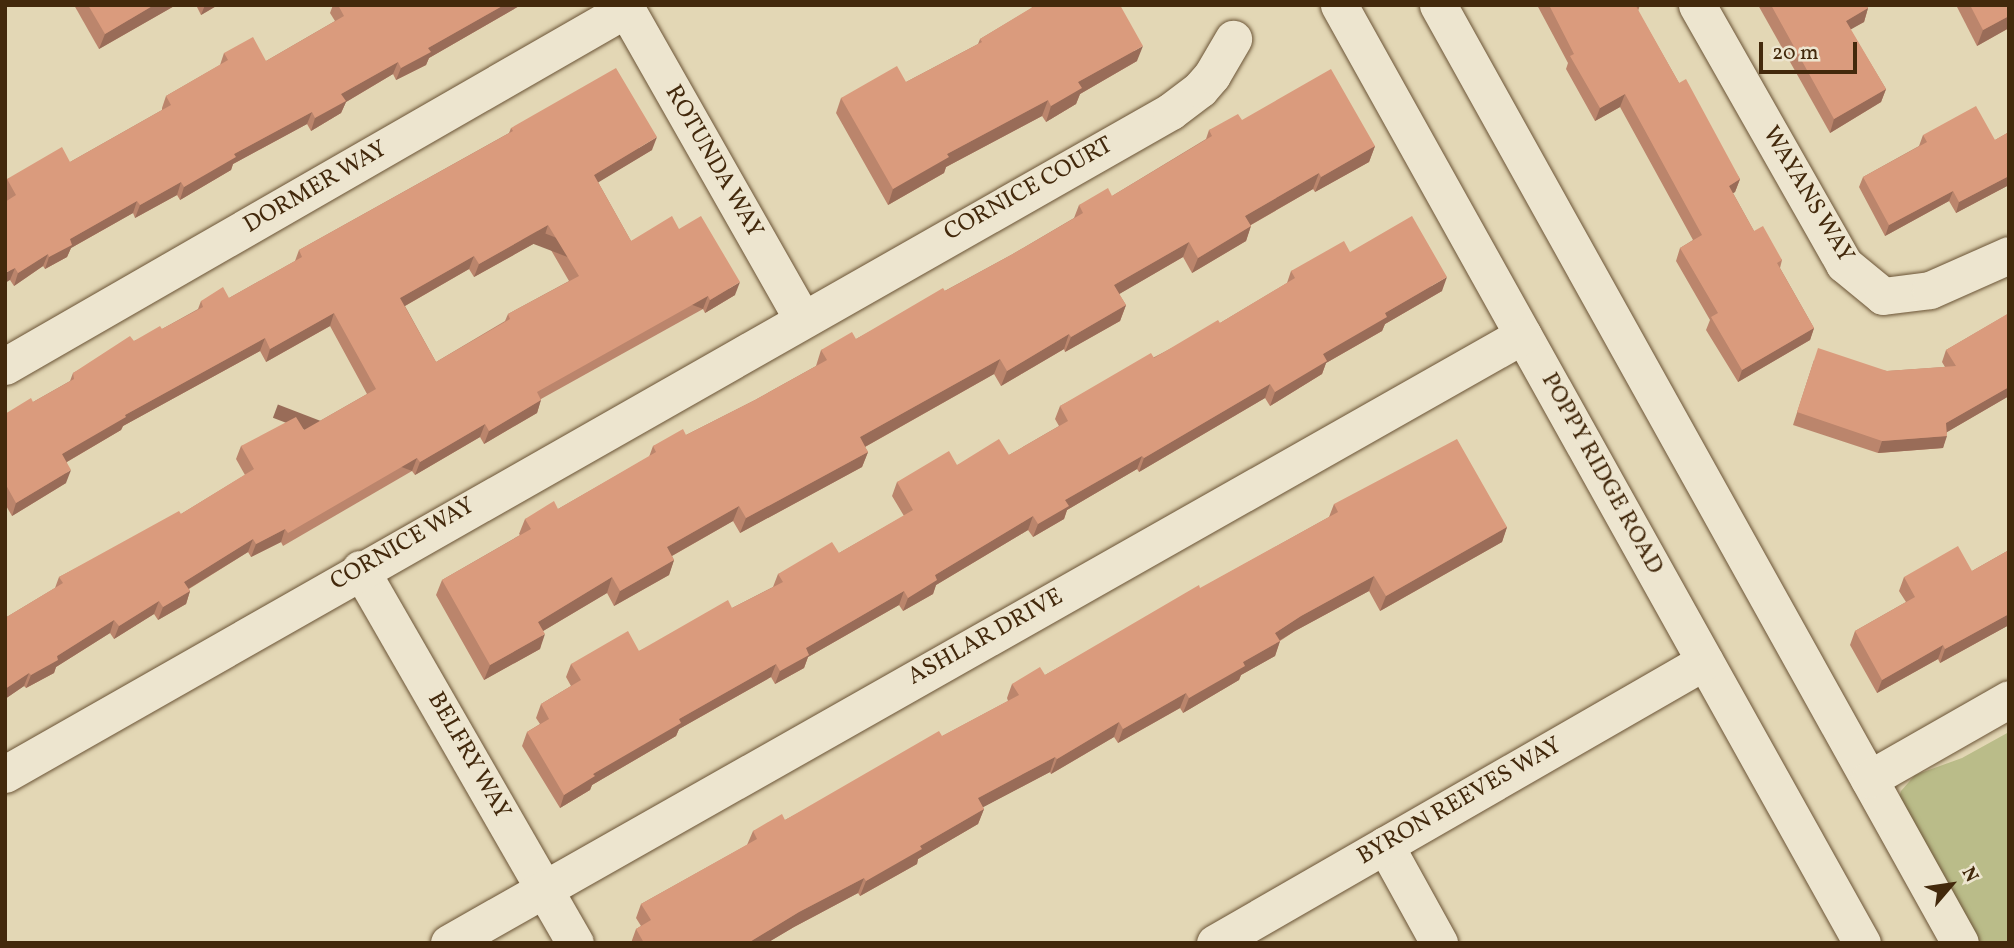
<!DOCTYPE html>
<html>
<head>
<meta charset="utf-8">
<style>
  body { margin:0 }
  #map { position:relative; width:2014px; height:948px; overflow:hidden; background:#e3d7b5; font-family:Vollkorn,serif }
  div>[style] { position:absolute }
  .green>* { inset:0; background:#babc89 }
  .roads { filter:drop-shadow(0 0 2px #6b5436) drop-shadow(0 0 2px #6b5436) }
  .minor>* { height:37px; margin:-18.5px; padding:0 18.5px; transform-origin:18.5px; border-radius:18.5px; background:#ede5cf }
  .wall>* { inset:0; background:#bb856c }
  .shaded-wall>* { inset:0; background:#996c58; transform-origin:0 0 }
  .building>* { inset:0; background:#da9b7d }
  span { translate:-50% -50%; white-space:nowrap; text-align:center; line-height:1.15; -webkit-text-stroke:6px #ede5cf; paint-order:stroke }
  .street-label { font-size:24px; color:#43290c }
  .frame { position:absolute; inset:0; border:7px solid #43290c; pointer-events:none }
  .north { position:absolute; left:1916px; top:850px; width:70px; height:70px; -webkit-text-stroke:5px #ede5cf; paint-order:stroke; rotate:61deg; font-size:19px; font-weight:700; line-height:28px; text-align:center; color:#43290c }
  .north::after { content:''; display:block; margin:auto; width:24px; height:32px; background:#43290c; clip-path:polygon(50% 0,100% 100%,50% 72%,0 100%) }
  .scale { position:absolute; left:1759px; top:42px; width:98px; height:32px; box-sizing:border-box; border:4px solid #43290c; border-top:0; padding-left:9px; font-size:21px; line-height:24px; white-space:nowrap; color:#43290c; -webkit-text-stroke:5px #ede5cf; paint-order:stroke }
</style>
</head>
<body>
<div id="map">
  <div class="green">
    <i style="clip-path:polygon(2009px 732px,2009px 943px,1977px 943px,1898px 801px,1901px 791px,1915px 775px,1962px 758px)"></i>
  </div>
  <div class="roads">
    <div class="minor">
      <i style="left:624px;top:5px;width:360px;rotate:60.4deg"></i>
      <i style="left:1339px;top:5px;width:1074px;rotate:60.86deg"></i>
      <i style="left:1438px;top:5px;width:1073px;rotate:60.9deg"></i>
      <i style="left:1697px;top:5px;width:298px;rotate:60.4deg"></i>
      <i style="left:1844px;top:264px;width:50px;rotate:39.4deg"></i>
      <i style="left:1883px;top:296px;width:47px;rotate:-7.3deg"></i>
      <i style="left:1930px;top:290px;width:86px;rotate:-23.9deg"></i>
      <i style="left:5px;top:366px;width:716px;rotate:-29.89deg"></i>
      <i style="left:360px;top:569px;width:431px;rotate:60.1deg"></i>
      <i style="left:5px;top:774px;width:1341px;rotate:-29.62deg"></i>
      <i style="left:1171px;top:111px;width:36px;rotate:-37deg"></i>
      <i style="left:1200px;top:89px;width:18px;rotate:-49deg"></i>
      <i style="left:1212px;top:75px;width:42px;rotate:-59.7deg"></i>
      <i style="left:1869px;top:779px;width:161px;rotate:-29.7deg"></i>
      <i style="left:1385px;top:845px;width:112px;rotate:61.1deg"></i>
      <i style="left:449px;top:943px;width:1234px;rotate:-29.51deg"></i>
      <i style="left:1215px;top:943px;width:565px;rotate:-29.92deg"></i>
    </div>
  </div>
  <div class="wall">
    <i style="clip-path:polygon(74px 5px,176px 5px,99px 49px)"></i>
    <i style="clip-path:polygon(196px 5px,218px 5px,201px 15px)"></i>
    <i style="clip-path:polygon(333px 5px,521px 5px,429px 58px,426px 65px,396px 80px,393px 74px,346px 102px,341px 113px,311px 131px,307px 124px,233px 164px,231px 170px,180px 200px,177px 195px,135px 218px,133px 213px,71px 248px,67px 257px,45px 269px,43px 266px,14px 286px,10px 280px,7px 201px,5px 197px,5px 184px,7px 179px,70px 162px,162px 110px,162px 108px,166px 96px,220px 65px,224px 53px,266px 61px,335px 21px,330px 13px)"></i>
    <i style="clip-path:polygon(1031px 5px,1120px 5px,1137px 61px,1080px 94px,1076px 104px,1046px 122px,1042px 116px,946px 167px,944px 173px,888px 205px,836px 113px,841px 98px,906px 82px,978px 44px,980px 39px,1032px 8px)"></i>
    <i style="clip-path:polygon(1537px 5px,1640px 5px,1638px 11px,1679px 83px,1740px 179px,1735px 192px,1733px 193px,1754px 231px,1782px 260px,1780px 268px,1814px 328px,1810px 340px,1738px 382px,1706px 330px,1710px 320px,1676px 261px,1680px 248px,1693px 240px,1620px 107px,1595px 121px,1566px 69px,1568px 63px)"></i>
    <i style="clip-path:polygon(1758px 5px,1867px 5px,1868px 8px,1864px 22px,1850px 29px,1886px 89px,1881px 102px,1830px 133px)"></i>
    <i style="clip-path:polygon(1956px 5px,2009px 5px,2009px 28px,1977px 46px)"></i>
    <i style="clip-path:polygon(1242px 120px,1375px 146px,1369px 162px,1315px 192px,1313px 189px,1251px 225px,1246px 241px,1192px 273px,1183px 257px,1119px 294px,1126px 305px,1120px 321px,1065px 352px,1064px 349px,1001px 386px,994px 374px,865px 447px,868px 452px,862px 467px,740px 533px,733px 521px,672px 556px,674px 560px,669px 575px,614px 606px,607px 593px,543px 631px,540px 649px,484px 680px,436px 595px,442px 580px,520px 535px,519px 534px,525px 519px,558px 509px,649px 457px,653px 446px,686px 435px,755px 400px,816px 366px,821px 350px,856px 339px,1011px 255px,1074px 218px,1079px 205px,1112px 196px,1206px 139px,1209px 130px)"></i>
    <i style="clip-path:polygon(evenodd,511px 128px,652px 150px,598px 182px,631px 241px,679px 229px,735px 295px,705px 313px,703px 309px,541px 399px,537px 413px,484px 444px,480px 437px,415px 475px,412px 471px,283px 546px,281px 542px,251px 557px,248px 552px,189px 589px,190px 591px,186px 604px,158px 620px,154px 614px,114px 639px,110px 633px,56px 667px,54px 673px,26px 688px,24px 686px,5px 699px,5px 618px,55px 588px,59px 577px,181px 514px,245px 475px,236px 459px,241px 446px,304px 430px,367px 394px,330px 326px,266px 362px,260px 351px,123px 426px,121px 430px,67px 462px,66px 483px,12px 516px,5px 504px,5px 414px,33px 402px,70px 381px,73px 373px,134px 341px,162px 329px,198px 309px,201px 301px,229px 298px,295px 261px,299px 250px,509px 133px,511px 128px,544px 238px,569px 281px,508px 314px,505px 321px,436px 362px,405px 306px,469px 269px,474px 277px,544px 238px)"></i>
    <i style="clip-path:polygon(2009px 132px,2009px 185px,1956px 213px,1949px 201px,1885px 236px,1859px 187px,1863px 177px,1919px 146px,1923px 135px,1995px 140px)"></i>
    <i style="clip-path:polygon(1350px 252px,1442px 291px,1385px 324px,1382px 331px,1326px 363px,1322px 374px,1270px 406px,1265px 398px,1139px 472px,1137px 469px,1067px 510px,1064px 519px,1033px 537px,1028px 530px,936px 585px,933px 594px,903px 611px,899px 605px,808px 657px,804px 668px,775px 684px,771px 677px,679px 729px,676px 736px,592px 785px,590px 790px,560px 808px,522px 746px,527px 732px,540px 724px,536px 718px,541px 704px,571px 686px,566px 677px,571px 664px,639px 651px,732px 608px,773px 587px,778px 574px,839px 553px,904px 516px,892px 496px,897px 482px,957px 465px,1009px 455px,1059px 426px,1055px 419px,1060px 406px,1220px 323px,1287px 283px,1291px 271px)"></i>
    <i style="clip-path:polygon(2009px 311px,2009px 396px,1947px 432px,1943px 448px,1878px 453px,1793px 425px,1814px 360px,1887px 371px,1945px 367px,1942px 362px,1946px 350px,2008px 314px)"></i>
    <i style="clip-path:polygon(1334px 504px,1507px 527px,1502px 542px,1380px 611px,1369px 591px,1295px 631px,1280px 641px,1275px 656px,1241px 675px,1239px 680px,1183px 713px,1180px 708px,1118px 743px,1114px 737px,1051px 774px,1050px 772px,983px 807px,984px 809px,978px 824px,918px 859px,917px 864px,860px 896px,858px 893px,794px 927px,767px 943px,631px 943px,636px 929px,641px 926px,636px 918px,641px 904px,747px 845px,753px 831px,785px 820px,1008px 701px,1007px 698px,1012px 684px,1045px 675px,1329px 517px)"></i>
    <i style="clip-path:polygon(2009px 550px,2009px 625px,1940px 663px,1938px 659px,1877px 693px,1850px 645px,1855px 631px,1906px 602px,1899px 591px,1904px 577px,1972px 571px)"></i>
  </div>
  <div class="shaded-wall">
    <i style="clip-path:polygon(154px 5px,176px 5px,99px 49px,105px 34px)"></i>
    <i style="clip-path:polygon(205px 5px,218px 5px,201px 15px)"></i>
    <i style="clip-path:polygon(504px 5px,521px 5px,429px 58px,426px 65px,396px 80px,401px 68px,428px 48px)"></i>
    <i style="clip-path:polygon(1868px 8px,1864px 22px,1841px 35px,1846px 21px)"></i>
    <i style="clip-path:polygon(2009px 16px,2009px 28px,1977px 46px,1983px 30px)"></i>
    <i style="clip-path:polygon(1143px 46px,1137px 61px,1080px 94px,1076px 104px,1046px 122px,1051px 106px,1078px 82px)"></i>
    <i style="clip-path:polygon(398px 62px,393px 74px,346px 102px,341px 113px,311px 131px,315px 118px,341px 94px)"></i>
    <i style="clip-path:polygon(1886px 89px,1881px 102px,1830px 133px,1834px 119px)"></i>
    <i style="clip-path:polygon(1625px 94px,1620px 107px,1595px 121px,1600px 108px)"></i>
    <i style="clip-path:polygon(1048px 100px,1042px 116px,946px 167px,944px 173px,888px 205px,893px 189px,947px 154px)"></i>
    <i style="clip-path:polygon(312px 112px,307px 124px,233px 164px,231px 170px,180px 200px,184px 187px,234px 154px)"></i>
    <i style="clip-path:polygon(657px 137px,652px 150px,589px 188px,594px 175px)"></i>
    <i style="clip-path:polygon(1375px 146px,1369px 162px,1315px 192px,1321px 177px)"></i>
    <i style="clip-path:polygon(1319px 173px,1313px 189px,1240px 231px,1245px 216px)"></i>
    <i style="clip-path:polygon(2009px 176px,2009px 185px,1956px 213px,1959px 202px)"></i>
    <i style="clip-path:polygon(1740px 179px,1735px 192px,1724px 198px,1729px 186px)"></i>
    <i style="clip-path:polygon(181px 182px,177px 195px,135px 218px,140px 205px)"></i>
    <i style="clip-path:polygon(1953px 191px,1949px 201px,1885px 236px,1889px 225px)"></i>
    <i style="clip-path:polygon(137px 201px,133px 213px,71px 248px,67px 257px,45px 269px,49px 257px,70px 239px)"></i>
    <i style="clip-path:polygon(548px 225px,544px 238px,474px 277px,479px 264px)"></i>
    <i style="clip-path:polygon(1251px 226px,1246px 241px,1192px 273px,1198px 258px)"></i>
    <i style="clip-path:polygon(1189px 242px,1183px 257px,1109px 300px,1114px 285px)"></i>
    <i style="clip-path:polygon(48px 254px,43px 266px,14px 286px,18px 273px)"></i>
    <i style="clip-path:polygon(474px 256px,469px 269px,396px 311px,400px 298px)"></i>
    <i style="clip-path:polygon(15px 268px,10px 280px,5px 283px,5px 273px)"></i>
    <i style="clip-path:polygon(1447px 277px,1442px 291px,1385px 324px,1382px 331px,1326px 363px,1322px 374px,1270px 406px,1275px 392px,1323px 354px,1385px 313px)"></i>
    <i style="clip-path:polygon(740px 282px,735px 295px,705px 313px,710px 300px)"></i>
    <i style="left:708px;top:296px;width:14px;height:196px;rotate:111deg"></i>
    <i style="clip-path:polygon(1126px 305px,1120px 321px,1065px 352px,1071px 337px)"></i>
    <i style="clip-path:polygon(334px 313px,330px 326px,266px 362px,270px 349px)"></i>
    <i style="clip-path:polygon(1814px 328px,1810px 340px,1738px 382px,1742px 370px)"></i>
    <i style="clip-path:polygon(1069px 334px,1064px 349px,1001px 386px,1007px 371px)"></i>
    <i style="clip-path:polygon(265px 338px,260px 351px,123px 426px,121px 430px,58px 467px,62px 454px,125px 415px)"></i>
    <i style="clip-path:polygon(1000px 359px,994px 374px,854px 453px,860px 437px)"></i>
    <i style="clip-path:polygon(1270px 384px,1265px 398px,1139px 472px,1144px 458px)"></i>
    <i style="clip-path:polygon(2009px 387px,2009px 396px,1942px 435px,1946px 423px)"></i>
    <i style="clip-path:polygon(541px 400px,537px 413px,484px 444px,489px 431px)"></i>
    <i style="clip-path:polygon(485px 424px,480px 437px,415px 475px,420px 462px)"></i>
    <i style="clip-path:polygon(1947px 436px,1943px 448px,1878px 453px,1882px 441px)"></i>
    <i style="clip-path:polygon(868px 452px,862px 467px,740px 533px,746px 518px)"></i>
    <i style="clip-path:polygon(1142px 456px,1137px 469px,1067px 510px,1064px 519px,1033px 537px,1038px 524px,1065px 500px)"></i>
    <i style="left:417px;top:458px;width:14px;height:149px;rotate:111deg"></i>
    <i style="clip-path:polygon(71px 470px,66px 483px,12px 516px,16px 503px)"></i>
    <i style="clip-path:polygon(739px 506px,733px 521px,661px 562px,667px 547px)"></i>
    <i style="clip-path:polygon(1033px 516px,1028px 530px,936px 585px,933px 594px,903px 611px,908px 598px,935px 575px)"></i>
    <i style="clip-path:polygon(1507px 527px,1502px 542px,1380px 611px,1386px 596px)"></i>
    <i style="clip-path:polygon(285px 529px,281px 542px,251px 557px,256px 544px)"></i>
    <i style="clip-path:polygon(253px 539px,248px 552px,180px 594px,184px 582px)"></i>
    <i style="clip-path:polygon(674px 560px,669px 575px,614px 606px,620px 591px)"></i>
    <i style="clip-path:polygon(1374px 576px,1369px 591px,1295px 631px,1269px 647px,1275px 633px,1301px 616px)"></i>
    <i style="clip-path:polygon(612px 577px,607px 593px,533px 637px,538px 622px)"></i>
    <i style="clip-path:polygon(190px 591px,186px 604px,158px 620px,163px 607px)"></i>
    <i style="clip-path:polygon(904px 591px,899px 605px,808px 657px,804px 668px,775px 684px,780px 671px,806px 648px)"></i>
    <i style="clip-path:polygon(159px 601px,154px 614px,114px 639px,119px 626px)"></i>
    <i style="clip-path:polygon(2009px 614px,2009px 625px,1940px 663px,1945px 649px)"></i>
    <i style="clip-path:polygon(114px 620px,110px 633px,56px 667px,54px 673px,26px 688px,31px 675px,57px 656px)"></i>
    <i style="clip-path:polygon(545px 634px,540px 649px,484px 680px,490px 665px)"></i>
    <i style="clip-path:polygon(1280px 641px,1275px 656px,1241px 675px,1239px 680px,1183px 713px,1189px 698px,1243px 662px)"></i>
    <i style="clip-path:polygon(1943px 645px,1938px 659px,1877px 693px,1882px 680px)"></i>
    <i style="clip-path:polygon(776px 664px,771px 677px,679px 729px,676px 736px,592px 785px,590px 790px,560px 808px,564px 795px,593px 774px,679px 719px)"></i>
    <i style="clip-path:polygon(29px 673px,24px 686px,5px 699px,5px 689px)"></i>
    <i style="clip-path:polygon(1186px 693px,1180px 708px,1118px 743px,1123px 729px)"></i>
    <i style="clip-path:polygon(1119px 722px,1114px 737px,1051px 774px,1057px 759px)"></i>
    <i style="clip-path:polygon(1055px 757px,1050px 772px,972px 813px,978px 798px)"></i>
    <i style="clip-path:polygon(984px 809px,978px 824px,918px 859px,917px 864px,860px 896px,866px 881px,920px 846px)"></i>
    <i style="clip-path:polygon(864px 878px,858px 893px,794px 927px,767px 943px,748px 943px,799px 912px)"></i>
  </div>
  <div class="building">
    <i style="clip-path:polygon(88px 5px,154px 5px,105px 34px)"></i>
    <i style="clip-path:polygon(338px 5px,504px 5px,428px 48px,431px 52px,401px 68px,398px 62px,341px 94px,346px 101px,315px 118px,312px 112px,234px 154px,236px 157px,184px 187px,181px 182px,140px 205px,137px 201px,70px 239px,72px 245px,49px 257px,48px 254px,18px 273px,15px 268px,5px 273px,5px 202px,16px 195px,7px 179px,62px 147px,70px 162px,171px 105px,166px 96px,228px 60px,224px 53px,253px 37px,266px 61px,344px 16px)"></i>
    <i style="clip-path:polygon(1036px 5px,1120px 5px,1143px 46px,1078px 82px,1082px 88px,1051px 106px,1048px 100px,947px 154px,949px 157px,893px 189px,841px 98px,897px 66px,906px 82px,982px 42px,980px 39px)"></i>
    <i style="clip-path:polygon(1549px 5px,1638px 5px,1636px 6px,1679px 83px,1686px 79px,1740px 179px,1729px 186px,1754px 231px,1763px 226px,1782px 260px,1777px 263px,1814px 328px,1742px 370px,1711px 317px,1718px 313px,1680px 248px,1702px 235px,1625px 94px,1600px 108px,1570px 56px,1574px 54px)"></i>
    <i style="clip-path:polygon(1771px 5px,1867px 5px,1868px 8px,1846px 21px,1886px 89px,1834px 119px)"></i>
    <i style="clip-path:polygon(1970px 5px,2009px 5px,2009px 16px,1983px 30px)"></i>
    <i style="clip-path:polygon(evenodd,616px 68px,657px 137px,594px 175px,631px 241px,672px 216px,679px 229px,701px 216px,740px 282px,710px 300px,708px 296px,537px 392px,541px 400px,489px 431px,485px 424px,420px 462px,417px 458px,288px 533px,285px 529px,256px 544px,253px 539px,184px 582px,190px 591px,163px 607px,159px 601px,119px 626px,114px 620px,57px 656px,58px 660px,31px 675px,29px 673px,5px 689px,5px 618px,63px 583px,59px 577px,179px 511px,181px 514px,254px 469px,241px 446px,296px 417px,304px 430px,376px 389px,334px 313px,270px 349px,265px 338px,125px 415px,126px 417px,62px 454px,71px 470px,16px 503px,6px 485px,5px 485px,5px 414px,31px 398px,33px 402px,74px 379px,73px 373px,130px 336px,134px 341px,160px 326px,162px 329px,203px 307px,201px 301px,223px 287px,229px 298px,302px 257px,299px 250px,513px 131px,511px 128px,616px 68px,548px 225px,579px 276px,508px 314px,510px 319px,436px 362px,400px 298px,474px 256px,479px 264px,548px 225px)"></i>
    <i style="clip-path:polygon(1331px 69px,1375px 146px,1321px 177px,1319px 173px,1245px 216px,1251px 226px,1198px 258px,1189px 242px,1114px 285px,1126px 305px,1071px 337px,1069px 334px,1007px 371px,1000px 359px,860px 437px,868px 452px,746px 518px,739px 506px,667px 547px,674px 560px,620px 591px,612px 577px,538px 622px,545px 634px,490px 665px,442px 580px,531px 529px,525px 519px,554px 501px,558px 509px,656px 452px,653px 446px,683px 429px,686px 435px,755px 400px,827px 360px,821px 350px,852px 332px,856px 339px,943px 288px,945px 291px,1011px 255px,1083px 213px,1079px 205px,1108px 188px,1112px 196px,1212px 136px,1209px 130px,1238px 114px,1242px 120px)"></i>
    <i style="clip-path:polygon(1976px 106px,1995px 140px,2009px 132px,2009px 176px,1959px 202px,1953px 191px,1889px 225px,1863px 177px,1927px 142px,1923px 135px)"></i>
    <i style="clip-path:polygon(1412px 216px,1447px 277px,1385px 313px,1387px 317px,1323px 354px,1327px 361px,1275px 392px,1270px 384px,1144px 458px,1142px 456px,1065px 500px,1069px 506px,1038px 524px,1033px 516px,935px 575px,937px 580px,908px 598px,904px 591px,806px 648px,809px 655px,780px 671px,776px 664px,679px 719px,681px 723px,593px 774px,595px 776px,564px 795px,527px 732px,549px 719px,541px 704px,581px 680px,571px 664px,628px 631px,639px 651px,728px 600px,732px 608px,783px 582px,778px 574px,832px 542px,839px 553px,913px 510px,897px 482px,949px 451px,957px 465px,999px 439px,1009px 455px,1068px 421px,1060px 406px,1151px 353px,1154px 358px,1218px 320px,1220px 323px,1295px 278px,1291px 271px,1344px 241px,1350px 252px)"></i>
    <i style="clip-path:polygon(2009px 313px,2009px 387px,1946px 423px,1947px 436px,1882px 441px,1797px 412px,1818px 348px,1887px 371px,1956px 366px,1946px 350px)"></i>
    <i style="clip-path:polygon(1457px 439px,1507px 527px,1386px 596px,1374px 576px,1301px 616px,1275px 633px,1280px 641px,1243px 662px,1245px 666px,1189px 698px,1186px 693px,1123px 729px,1119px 722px,1057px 759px,1055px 757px,978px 798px,984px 809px,920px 846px,922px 849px,866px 881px,864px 878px,799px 912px,748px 943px,644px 943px,636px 929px,651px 920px,641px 904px,757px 839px,753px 831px,782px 814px,785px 820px,939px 731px,942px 736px,1019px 695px,1012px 684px,1040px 667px,1045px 675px,1199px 585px,1200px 588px,1338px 512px,1334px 504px)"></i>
    <i style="clip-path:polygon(1958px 546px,1972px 571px,2009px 550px,2009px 614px,1945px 649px,1943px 645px,1882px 680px,1855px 631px,1915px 597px,1904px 577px)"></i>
  </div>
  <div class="street-label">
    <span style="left:713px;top:162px;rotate:60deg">ROTUNDA WAY</span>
    <span style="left:316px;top:188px;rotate:-30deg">DORMER WAY</span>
    <span style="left:1029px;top:190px;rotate:-29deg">CORNICE COURT</span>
    <span style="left:1807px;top:195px;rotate:59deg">WAYANS WAY</span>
    <span style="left:1601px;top:474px;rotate:61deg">POPPY RIDGE ROAD</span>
    <span style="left:403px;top:545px;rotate:-30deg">CORNICE WAY</span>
    <span style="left:986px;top:638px;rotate:-29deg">ASHLAR DRIVE</span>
    <span style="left:468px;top:756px;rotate:60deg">BELFRY WAY</span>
    <span style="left:1460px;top:802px;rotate:-30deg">BYRON REEVES WAY</span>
  </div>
  <div class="frame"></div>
  <div class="north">N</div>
  <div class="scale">20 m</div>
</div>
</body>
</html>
